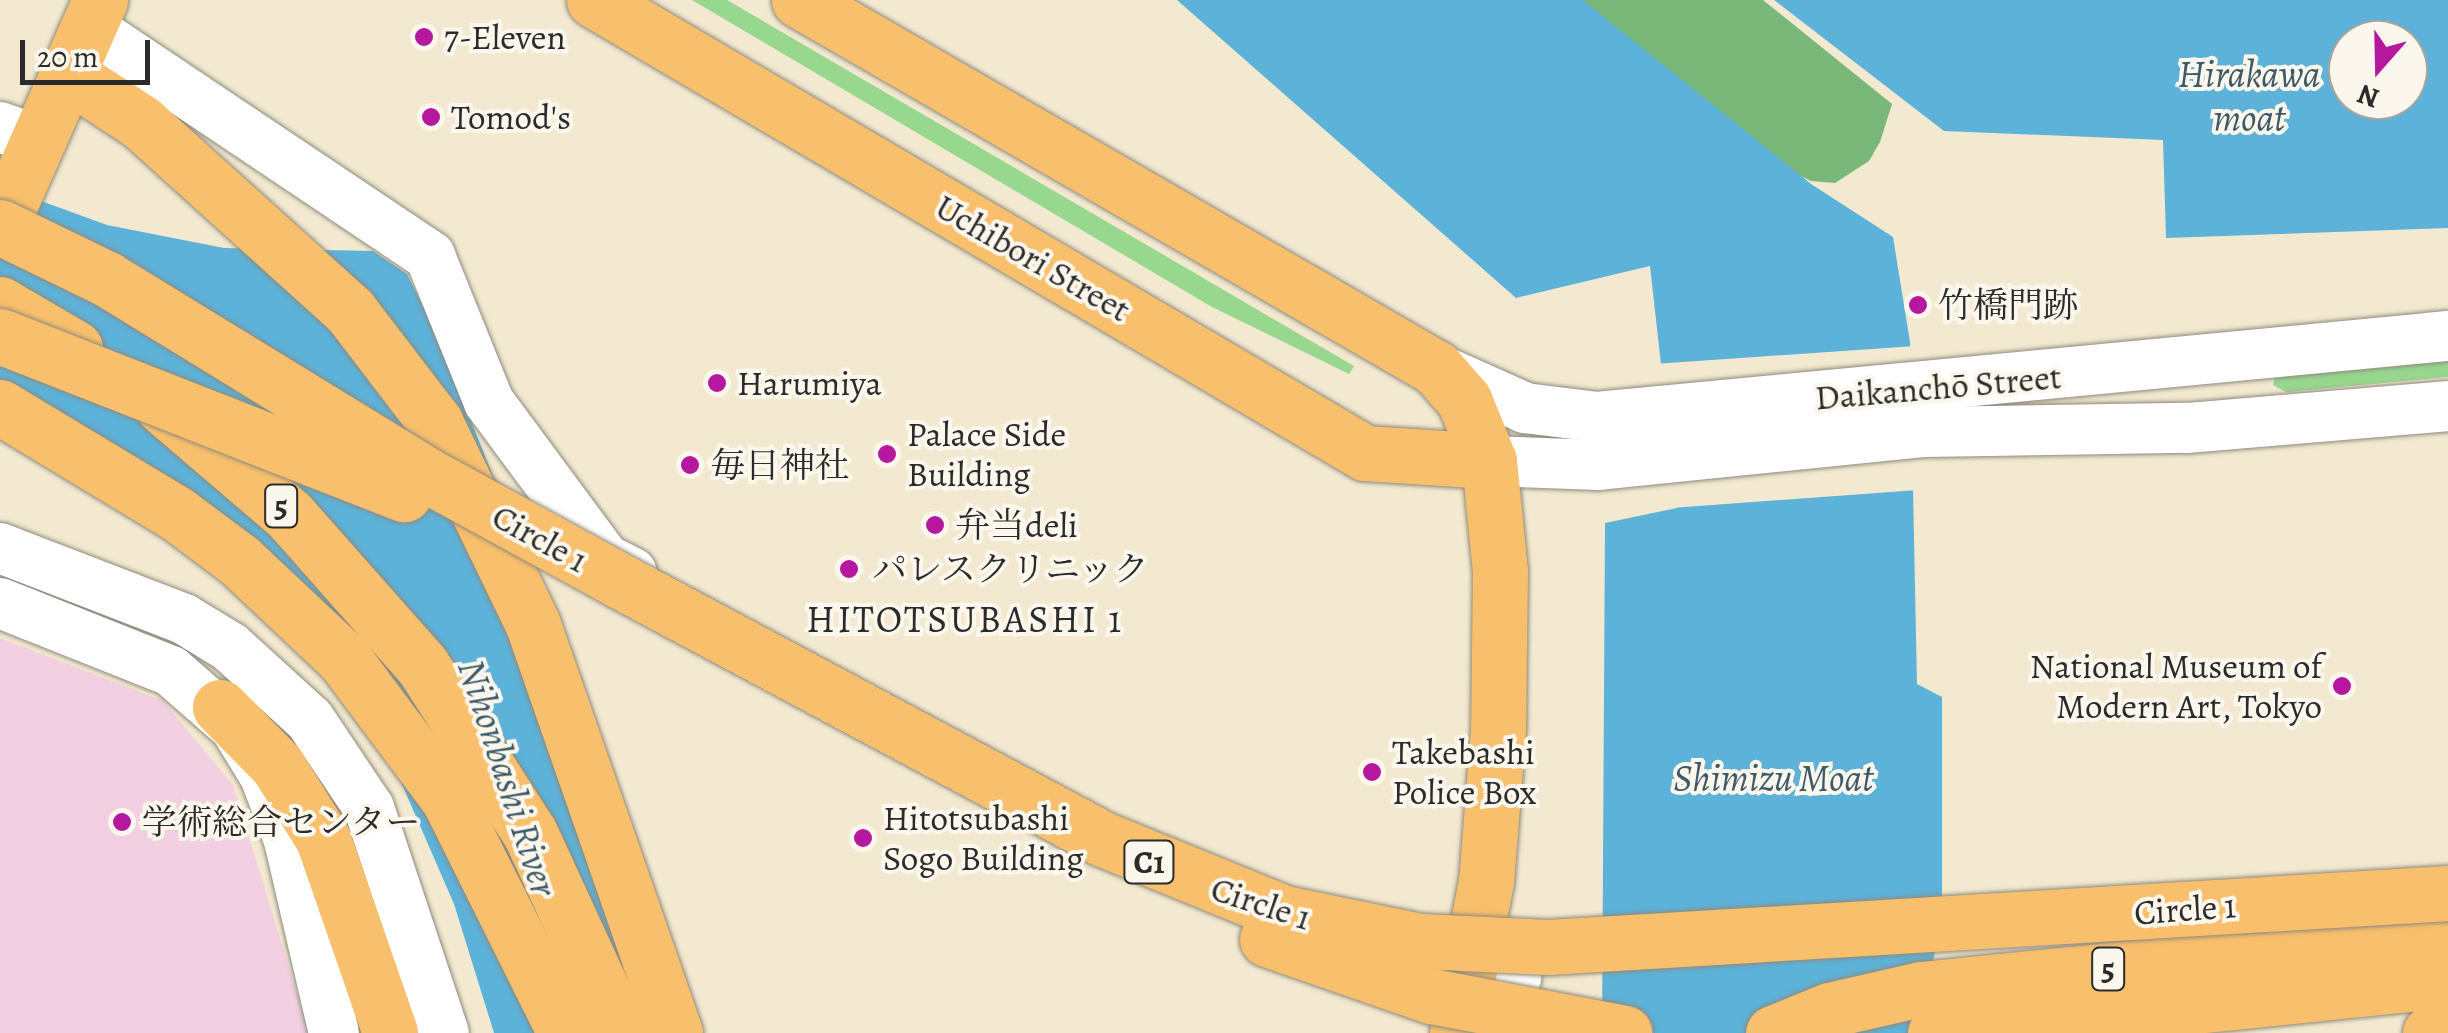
<!DOCTYPE html>
<html>
<head>
<meta charset="utf-8">
<style>
  body { margin:0 }
  #map { position:relative; width:2448px; height:1033px; overflow:hidden; background:#f2e9d0; font-family:Alegreya,"Noto Serif JP",serif }
  div>[style] { position:absolute }
  .built>* { inset:0; background:#f2cfe1 }
  .green>* { inset:0; background:#97d78e }
  .forest>* { inset:0; background:#79b879 }
  .water>* { inset:0; background:#5db2d9 }
  .pier>* { inset:0; background:#f2e9d0 }
  .roads { filter:drop-shadow(0 0 2px #8e8a7e) drop-shadow(0 0 2px #8e8a7e) }
  .minor>* { height:50px; margin:-25px; padding:0 25px; transform-origin:25px; border-radius:25px; background:#fff }
  .major>* { height:55px; margin:-27.5px; padding:0 27.5px; transform-origin:27.5px; border-radius:27.5px; background:#f8bf6c }
  .highway>* { height:55px; margin:-27.5px; padding:0 27.5px; transform-origin:27.5px; border-radius:27.5px; background:#f8bf6c }
  .bridges { filter:drop-shadow(0 0 2px #8e8a7e) drop-shadow(0 0 2px #8e8a7e) }
  .highway-bridge>* { height:55px; margin:-27.5px; padding:0 27.5px; transform-origin:27.5px; border-radius:27.5px; background:#f8bf6c }
  .dots>* { width:28px; height:28px; translate:-50% -50%; box-sizing:border-box; border:5px solid #fbf7ec; border-radius:50% }
  span { translate:-50% -50%; white-space:nowrap; text-align:center; line-height:1.15; -webkit-text-stroke:8px #fbf7ec; paint-order:stroke }
  .shield-label span { padding:2px 8px; background:#fbf7ec; border:2px solid; border-radius:8px; -webkit-text-stroke-width:0 }
  .shield-label { font-size:32px; color:#2b2b2b; font-weight:700 }
  .poi-label { font-size:35px; color:#2b2b2b }
  .left { translate:0 -50%; text-align:left }
  .right { translate:-100% -50%; text-align:right }
  .street-label { font-size:35px; color:#2b2b2b }
  .water-label { font-size:38px; color:#3c5a68; font-style:italic }
  .neighbourhood-label { font-size:38px; color:#2b2b2b; letter-spacing:2.5px }
  .north { position:absolute; left:2328px; top:20px; width:100px; height:100px; box-sizing:border-box; background:#fbf7ec; border:2px solid #a8a59f; border-radius:50%; rotate:200deg; font-size:28px; font-weight:700; line-height:40px; text-align:center; color:#2b2b2b }
  .north::after { content:''; display:block; margin:auto; width:35px; height:45px; background:#b5179e; clip-path:polygon(50% 0,100% 100%,50% 72%,0 100%) }
  .scale { position:absolute; left:20px; top:40px; width:130px; height:45px; box-sizing:border-box; border:5px solid #2b2b2b; border-top:0; padding-left:12px; font-size:30px; line-height:35px; white-space:nowrap; color:#2b2b2b; -webkit-text-stroke:8px #fbf7ec; paint-order:stroke }
</style>
</head>
<body>
<div id="map">
  <div class="built">
    <i style="clip-path:polygon(0 638px,163px 701px,233px 785px,309px 1033px,0 1033px)"></i>
  </div>
  <div class="green">
    <i style="clip-path:polygon(692px 0,727px 0,1354px 366px,1349px 374px,1212px 307px)"></i>
    <i style="clip-path:polygon(2448px 355px,2448px 377px,2286px 392px,2273px 385px,2276px 372px)"></i>
  </div>
  <div class="forest">
    <i style="clip-path:polygon(1578px 0,1763px 0,1892px 104px,1880px 142px,1869px 161px,1835px 183px,1811px 181px,1788px 170px)"></i>
  </div>
  <div class="water">
    <i style="clip-path:polygon(1177px 0,1583px 0,1811px 184px,1893px 237px,1910px 342px,1917px 684px,1942px 697px,1942px 913px,1920px 1033px,1602px 1033px,1605px 523px,1677px 508px,1650px 266px,1516px 298px)"></i>
    <i style="clip-path:polygon(evenodd,1774px 0,2448px 0,2448px 228px,2166px 238px,2163px 140px,1944px 131px,1774px 0,2348px 40px,2408px 40px,2408px 100px,2348px 100px,2348px 40px)"></i>
    <i style="clip-path:polygon(0 186px,107px 225px,224px 248px,373px 251px,407px 274px,436px 332px,631px 826px,701px 1033px,494px 1033px,454px 904px,378px 729px,280px 612px,0 427px)"></i>
  </div>
  <div class="pier">
    <i style="clip-path:polygon(1915px 346px,1918px 490px,1644px 510px,1672px 504px,1654px 364px)"></i>
  </div>
  <div class="roads">
    <div class="minor">
      <i style="left:88px;top:27px;width:412px;rotate:33.8deg"></i>
      <i style="left:430px;top:256px;width:157px;rotate:68deg"></i>
      <i style="left:489px;top:402px;width:195px;rotate:53.5deg"></i>
      <i style="left:605px;top:559px;width:30px;rotate:27deg"></i>
      <i style="left:0;top:127px;width:38px;rotate:20deg"></i>
      <i style="left:1436px;top:368px;width:98px;rotate:24.2deg"></i>
      <i style="left:1525px;top:408px;width:73px;rotate:7.1deg"></i>
      <i style="left:1597px;top:417px;width:855px;rotate:-5.44deg"></i>
      <i style="left:1489px;top:461px;width:110px;rotate:2.1deg"></i>
      <i style="left:1599px;top:465px;width:325px;rotate:-5.8deg"></i>
      <i style="left:1922px;top:432px;width:265px;rotate:-0.9deg"></i>
      <i style="left:2187px;top:428px;width:262px;rotate:-4.8deg"></i>
      <i style="left:0;top:548px;width:197px;rotate:21.1deg"></i>
      <i style="left:184px;top:619px;width:54px;rotate:31.3deg"></i>
      <i style="left:230px;top:647px;width:108px;rotate:42.4deg"></i>
      <i style="left:310px;top:720px;width:106px;rotate:56.2deg"></i>
      <i style="left:369px;top:808px;width:237px;rotate:71.6deg"></i>
      <i style="left:0;top:603px;width:184px;rotate:21.7deg"></i>
      <i style="left:171px;top:671px;width:85px;rotate:41.2deg"></i>
      <i style="left:235px;top:727px;width:57px;rotate:58.5deg"></i>
      <i style="left:265px;top:776px;width:68px;rotate:69.4deg"></i>
      <i style="left:289px;top:840px;width:198px;rotate:76.9deg"></i>
      <i style="left:1433px;top:956px;width:86px;rotate:14.2deg"></i>
    </div>
    <div class="major">
      <i style="left:594px;top:0;width:894px;rotate:30.44deg"></i>
      <i style="left:1365px;top:453px;width:124px;rotate:3.7deg"></i>
      <i style="left:799px;top:0;width:736px;rotate:30.02deg"></i>
      <i style="left:1436px;top:368px;width:43px;rotate:48.8deg"></i>
      <i style="left:1464px;top:400px;width:66px;rotate:67.7deg"></i>
      <i style="left:1489px;top:461px;width:111px;rotate:84.3deg"></i>
      <i style="left:1500px;top:571px;width:159px;rotate:90.7deg"></i>
      <i style="left:1498px;top:730px;width:151px;rotate:94.5deg"></i>
      <i style="left:1486px;top:881px;width:155px;rotate:100.8deg"></i>
      <i style="left:0;top:227px;width:248px;rotate:-66.2deg"></i>
    </div>
    <div class="highway">
      <i style="left:66px;top:73px;width:91px;rotate:33.3deg"></i>
      <i style="left:142px;top:123px;width:280px;rotate:42.1deg"></i>
      <i style="left:350px;top:311px;width:140px;rotate:52.6deg"></i>
      <i style="left:435px;top:422px;width:225px;rotate:64.2deg"></i>
      <i style="left:533px;top:625px;width:432px;rotate:70.8deg"></i>
      <i style="left:0;top:304px;width:87px;rotate:30.4deg"></i>
      <i style="left:0;top:407px;width:205px;rotate:31.1deg"></i>
      <i style="left:176px;top:513px;width:79px;rotate:36.7deg"></i>
      <i style="left:239px;top:560px;width:144px;rotate:43.3deg"></i>
      <i style="left:344px;top:659px;width:176px;rotate:53.3deg"></i>
      <i style="left:449px;top:800px;width:260px;rotate:63.5deg"></i>
      <i style="left:163px;top:407px;width:167px;rotate:40.6deg"></i>
      <i style="left:290px;top:516px;width:199px;rotate:48.5deg"></i>
      <i style="left:422px;top:665px;width:200px;rotate:57.3deg"></i>
      <i style="left:530px;top:833px;width:220px;rotate:65.3deg"></i>
      <i style="left:220px;top:707px;width:81px;rotate:45.5deg"></i>
      <i style="left:277px;top:765px;width:87px;rotate:58.1deg"></i>
      <i style="left:323px;top:839px;width:205px;rotate:70.9deg"></i>
      <i style="left:1773px;top:1033px;width:61px;rotate:-22.3deg"></i>
      <i style="left:1829px;top:1010px;width:94px;rotate:-12.9deg"></i>
      <i style="left:1921px;top:989px;width:530px;rotate:-5.85deg"></i>
      <i style="left:1935px;top:1033px;width:516px;rotate:-5.9deg"></i>
      <i style="left:2430px;top:1033px;width:18px;rotate:-6deg"></i>
    </div>
  </div>
  <div class="bridges">
    <div class="highway-bridge">
      <i style="left:0;top:227px;width:119px;rotate:25.9deg"></i>
      <i style="left:107px;top:279px;width:371px;rotate:31.5deg"></i>
      <i style="left:423px;top:473px;width:227px;rotate:28.7deg"></i>
      <i style="left:622px;top:582px;width:545px;rotate:28.12deg"></i>
      <i style="left:1103px;top:839px;width:196px;rotate:22.2deg"></i>
      <i style="left:1284px;top:913px;width:140px;rotate:11.6deg"></i>
      <i style="left:1421px;top:941px;width:127px;rotate:2.7deg"></i>
      <i style="left:1548px;top:947px;width:902px;rotate:-3.43deg"></i>
      <i style="left:0;top:336px;width:434px;rotate:21.4deg"></i>
      <i style="left:1267px;top:939px;width:174px;rotate:19.2deg"></i>
      <i style="left:1431px;top:996px;width:197px;rotate:10.8deg"></i>
    </div>
  </div>
  <div class="dots">
    <i style="left:424px;top:37px;background:#b5179e"></i>
    <i style="left:431px;top:117px;background:#b5179e"></i>
    <i style="left:1918px;top:305px;background:#b5179e"></i>
    <i style="left:717px;top:383px;background:#b5179e"></i>
    <i style="left:887px;top:454px;background:#b5179e"></i>
    <i style="left:690px;top:465px;background:#b5179e"></i>
    <i style="left:935px;top:525px;background:#b5179e"></i>
    <i style="left:849px;top:569px;background:#b5179e"></i>
    <i style="left:2342px;top:686px;background:#b5179e"></i>
    <i style="left:1372px;top:772px;background:#b5179e"></i>
    <i style="left:122px;top:822px;background:#b5179e"></i>
    <i style="left:863px;top:838px;background:#b5179e"></i>
  </div>
  <div class="shield-label">
    <span style="left:281px;top:506px">5</span>
    <span style="left:1149px;top:862px">C1</span>
    <span style="left:2108px;top:969px">5</span>
  </div>
  <div class="poi-label">
    <span class="left" style="left:444px;top:37px">7-Eleven</span>
    <span class="left" style="left:451px;top:117px">Tomod's</span>
    <span class="left" style="left:1938px;top:305px">竹橋門跡</span>
    <span class="left" style="left:737px;top:383px">Harumiya</span>
    <span class="left" style="left:907px;top:454px">Palace Side<br>Building</span>
    <span class="left" style="left:710px;top:465px">毎日神社</span>
    <span class="left" style="left:955px;top:525px">弁当deli</span>
    <span class="left" style="left:872px;top:569px">パレスクリニック</span>
    <span class="right" style="left:2322px;top:686px">National Museum of<br>Modern Art, Tokyo</span>
    <span class="left" style="left:1392px;top:772px">Takebashi<br>Police Box</span>
    <span class="left" style="left:883px;top:838px">Hitotsubashi<br>Sogo Building</span>
    <span class="left" style="left:142px;top:822px">学術総合センター</span>
  </div>
  <div class="street-label">
    <span style="left:1033px;top:258px;rotate:30deg">Uchibori Street</span>
    <span style="left:1938px;top:387px;rotate:-5deg">Daikanchō Street</span>
    <span style="left:540px;top:538px;rotate:29deg">Circle 1</span>
    <span style="left:1261px;top:903px;rotate:18deg">Circle 1</span>
    <span style="left:2185px;top:909px;rotate:-4deg">Circle 1</span>
  </div>
  <div class="water-label">
    <span style="left:2249px;top:97px">Hirakawa<br>moat</span>
    <span style="left:507px;top:778px;rotate:72deg">Nihonbashi River</span>
    <span style="left:1773px;top:779px">Shimizu Moat</span>
  </div>
  <div class="neighbourhood-label">
    <span style="left:965px;top:620px">HITOTSUBASHI 1</span>
  </div>
  <div class="north">N</div>
  <div class="scale">20 m</div>
</div>
</body>
</html>
